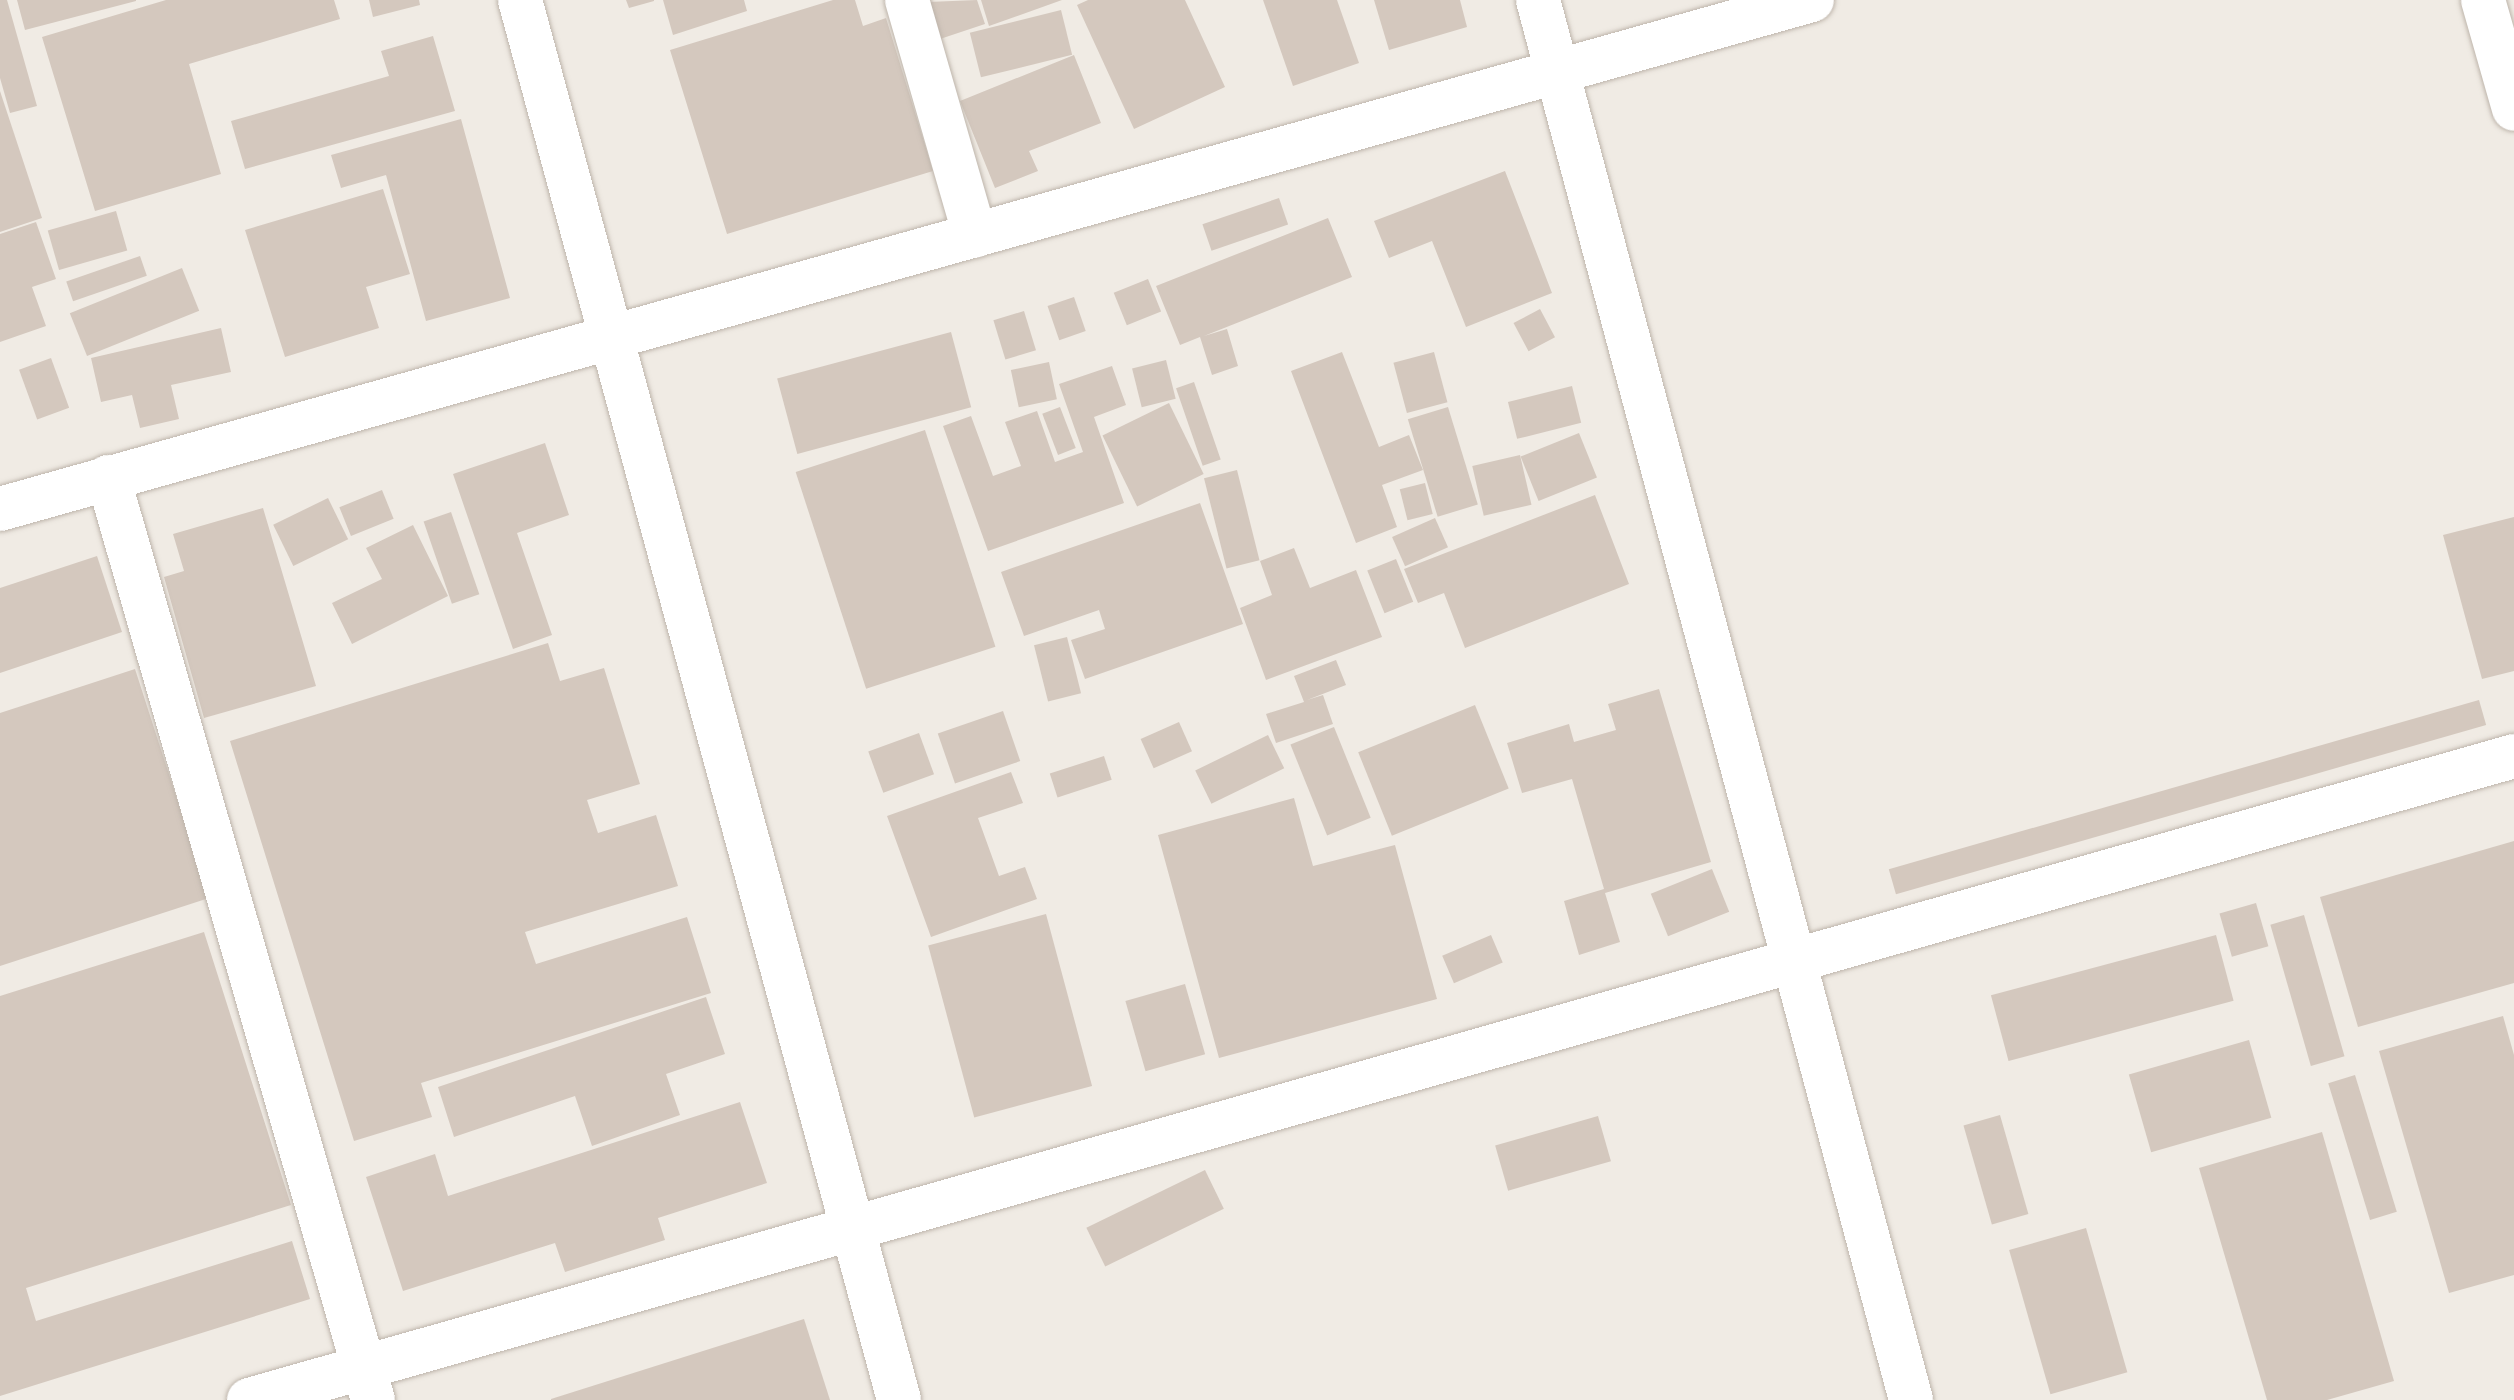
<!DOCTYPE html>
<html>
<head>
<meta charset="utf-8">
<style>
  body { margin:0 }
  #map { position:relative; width:2514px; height:1400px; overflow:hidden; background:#f0ebe4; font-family:Signika,sans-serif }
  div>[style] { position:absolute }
  .building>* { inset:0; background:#d4c8be; transform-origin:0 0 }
  .roads { filter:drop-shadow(0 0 2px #beb5ab) drop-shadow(0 0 2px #beb5ab) }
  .minor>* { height:44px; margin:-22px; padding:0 22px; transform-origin:22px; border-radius:22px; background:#fff }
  span { translate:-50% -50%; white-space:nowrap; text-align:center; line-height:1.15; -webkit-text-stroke:8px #fff; paint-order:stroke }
</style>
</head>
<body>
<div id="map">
  <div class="building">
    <i style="clip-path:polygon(0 0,7px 0,37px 106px,10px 113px,0 78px)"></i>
    <i style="clip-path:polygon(17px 0,136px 0,136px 1px,25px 30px)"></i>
    <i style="clip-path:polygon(166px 0,334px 0,340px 19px,189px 64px,221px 174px,95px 211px,42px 37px)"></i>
    <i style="clip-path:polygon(369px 0,419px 0,420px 5px,373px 17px)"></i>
    <i style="clip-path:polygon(626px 0,654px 0,654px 1px,629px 8px)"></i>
    <i style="clip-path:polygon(663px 0,744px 0,747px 11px,673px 35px)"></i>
    <i style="clip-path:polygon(833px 0,855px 0,863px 26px,886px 18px,933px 171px,727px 234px,670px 50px)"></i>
    <i style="clip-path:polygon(977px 0,985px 24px,940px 39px,928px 2px)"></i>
    <i style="clip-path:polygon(981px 0,1062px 0,989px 26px)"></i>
    <i style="clip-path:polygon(1088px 0,1185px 0,1225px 87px,1134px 129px,1077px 5px)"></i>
    <i style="clip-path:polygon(1263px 0,1337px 0,1359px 63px,1293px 86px)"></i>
    <i style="clip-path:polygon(1374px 0,1460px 0,1467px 27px,1389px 50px)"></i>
    <i style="left:1061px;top:10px;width:46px;height:94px;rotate:76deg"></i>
    <i style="clip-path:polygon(433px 36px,455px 111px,245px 169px,231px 121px,389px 76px,381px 51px)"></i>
    <i style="clip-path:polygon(1074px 55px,1101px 123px,1029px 151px,1038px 171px,995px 188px,960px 101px)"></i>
    <i style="clip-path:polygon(0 91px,42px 218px,0 232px)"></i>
    <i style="clip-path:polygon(461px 119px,510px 298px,426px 321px,386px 175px,341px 188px,331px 155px)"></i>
    <i style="clip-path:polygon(1505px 171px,1552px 293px,1466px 327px,1432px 241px,1389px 258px,1374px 221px)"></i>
    <i style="clip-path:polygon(383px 189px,410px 274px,366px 287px,379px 328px,285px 357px,245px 230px)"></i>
    <i style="left:1279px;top:198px;width:28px;height:81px;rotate:71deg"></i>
    <i style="left:116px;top:211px;width:41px;height:71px;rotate:74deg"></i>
    <i style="clip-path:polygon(1328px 218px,1352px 277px,1204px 336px,1227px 329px,1238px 366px,1212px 375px,1200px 337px,1180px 345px,1156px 286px)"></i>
    <i style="clip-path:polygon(36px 222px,56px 279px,32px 287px,46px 326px,0 342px,0 234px)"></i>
    <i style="left:140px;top:256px;width:21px;height:78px;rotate:71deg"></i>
    <i style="left:182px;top:268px;width:46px;height:121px;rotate:68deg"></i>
    <i style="left:1148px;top:279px;width:35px;height:37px;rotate:68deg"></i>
    <i style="left:1074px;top:297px;width:36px;height:28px;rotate:71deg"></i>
    <i style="left:1540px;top:309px;width:32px;height:30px;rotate:62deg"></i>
    <i style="left:1024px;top:311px;width:41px;height:32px;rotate:73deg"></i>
    <i style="clip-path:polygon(221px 328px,231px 372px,171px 385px,179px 419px,140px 428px,132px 395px,101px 402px,91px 358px)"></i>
    <i style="left:951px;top:332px;width:78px;height:180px;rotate:75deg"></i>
    <i style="clip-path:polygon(1342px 352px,1379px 447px,1409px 435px,1423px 470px,1382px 485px,1397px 527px,1356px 543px,1291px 371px)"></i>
    <i style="left:1434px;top:352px;width:52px;height:42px;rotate:75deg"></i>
    <i style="left:51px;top:358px;width:53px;height:34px;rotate:70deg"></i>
    <i style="left:1166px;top:360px;width:40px;height:35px;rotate:76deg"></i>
    <i style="left:1049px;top:362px;width:38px;height:39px;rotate:78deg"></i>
    <i style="clip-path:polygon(1112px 366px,1126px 405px,1094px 417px,1124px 503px,988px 551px,943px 426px,971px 416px,993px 476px,1021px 466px,1005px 422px,1037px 411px,1055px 462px,1083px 452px,1059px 384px)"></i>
    <i style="left:1194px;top:382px;width:82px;height:19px;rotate:71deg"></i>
    <i style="left:1572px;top:386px;width:38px;height:66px;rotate:76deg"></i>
    <i style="left:1169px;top:403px;width:79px;height:74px;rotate:64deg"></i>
    <i style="left:1060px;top:407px;width:44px;height:19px;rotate:69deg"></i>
    <i style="left:1448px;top:407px;width:102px;height:42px;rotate:73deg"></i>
    <i style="left:925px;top:430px;width:228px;height:136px;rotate:72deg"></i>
    <i style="left:1579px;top:433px;width:48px;height:63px;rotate:68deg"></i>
    <i style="clip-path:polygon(545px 443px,569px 515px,517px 533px,552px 635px,513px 649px,453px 474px)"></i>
    <i style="left:1520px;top:455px;width:51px;height:49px;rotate:77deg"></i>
    <i style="left:1237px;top:470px;width:93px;height:34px;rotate:76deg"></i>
    <i style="left:1425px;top:483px;width:32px;height:26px;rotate:76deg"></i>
    <i style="left:382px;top:490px;width:31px;height:46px;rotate:68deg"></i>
    <i style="clip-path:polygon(1595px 495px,1629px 584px,1465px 648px,1444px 593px,1418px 603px,1404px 569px)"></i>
    <i style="left:328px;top:498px;width:46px;height:61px;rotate:64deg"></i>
    <i style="clip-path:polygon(1200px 503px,1243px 624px,1085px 679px,1071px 640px,1105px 629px,1099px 610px,1024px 636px,1001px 572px)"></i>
    <i style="clip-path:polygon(263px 508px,316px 686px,204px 718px,164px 577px,184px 571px,173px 534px)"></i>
    <i style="left:451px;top:512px;width:87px;height:29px;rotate:71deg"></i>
    <i style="clip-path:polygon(2514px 517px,2514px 671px,2482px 679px,2443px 535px)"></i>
    <i style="left:1435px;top:518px;width:32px;height:47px;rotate:66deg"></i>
    <i style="clip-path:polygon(413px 525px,448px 596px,352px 644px,332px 603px,382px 579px,366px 548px)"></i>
    <i style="clip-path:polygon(1294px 548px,1310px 588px,1356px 570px,1382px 637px,1266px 680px,1240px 608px,1272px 595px,1260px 561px)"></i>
    <i style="clip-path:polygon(97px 556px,122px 632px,0 673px,0 588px)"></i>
    <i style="left:1396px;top:559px;width:46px;height:31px;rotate:68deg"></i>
    <i style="left:1067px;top:637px;width:58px;height:34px;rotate:76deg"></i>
    <i style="clip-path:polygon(548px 643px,560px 681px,604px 668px,640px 784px,587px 800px,598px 833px,656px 815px,678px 886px,525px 932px,536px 964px,687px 917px,711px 993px,421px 1083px,432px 1117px,354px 1141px,230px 741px)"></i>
    <i style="clip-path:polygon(1336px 660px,1346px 685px,1307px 700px,1323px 695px,1333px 724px,1276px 743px,1266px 714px,1304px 702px,1294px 676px)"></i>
    <i style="clip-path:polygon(135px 669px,209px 898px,0 966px,0 713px)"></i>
    <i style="clip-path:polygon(1659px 689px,1711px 862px,1605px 893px,1620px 942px,1579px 955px,1564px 901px,1604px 889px,1572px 779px,1522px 793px,1507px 743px,1569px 724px,1574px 742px,1616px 730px,1608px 704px)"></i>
    <i style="left:2479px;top:700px;width:26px;height:614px;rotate:74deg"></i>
    <i style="left:1475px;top:705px;width:90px;height:126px;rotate:68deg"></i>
    <i style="left:1003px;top:711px;width:53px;height:69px;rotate:71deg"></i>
    <i style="left:1179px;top:722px;width:32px;height:42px;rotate:66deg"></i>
    <i style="left:1334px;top:727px;width:98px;height:47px;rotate:68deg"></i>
    <i style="left:919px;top:733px;width:44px;height:54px;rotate:70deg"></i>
    <i style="left:1268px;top:735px;width:37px;height:81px;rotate:64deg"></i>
    <i style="left:1104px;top:756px;width:25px;height:57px;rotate:72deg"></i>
    <i style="clip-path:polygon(1011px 772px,1023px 803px,978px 818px,999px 876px,1025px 867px,1037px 899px,931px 937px,887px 816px)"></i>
    <i style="clip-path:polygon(1294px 798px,1313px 866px,1395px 845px,1437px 999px,1219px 1058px,1158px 835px)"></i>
    <i style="clip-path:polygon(2514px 841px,2514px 983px,2358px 1027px,2320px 897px)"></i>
    <i style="left:1712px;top:869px;width:46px;height:66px;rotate:68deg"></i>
    <i style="left:2256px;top:903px;width:45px;height:38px;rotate:74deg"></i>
    <i style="left:1046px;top:914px;width:178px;height:122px;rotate:75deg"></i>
    <i style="left:2304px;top:915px;width:147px;height:35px;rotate:74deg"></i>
    <i style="clip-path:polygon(204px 932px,291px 1205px,26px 1288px,36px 1321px,292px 1241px,310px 1299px,0 1396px,0 996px)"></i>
    <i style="left:1491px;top:935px;width:30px;height:53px;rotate:67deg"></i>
    <i style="left:2216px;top:935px;width:68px;height:233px;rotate:75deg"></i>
    <i style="left:1185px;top:984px;width:73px;height:62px;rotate:74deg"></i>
    <i style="clip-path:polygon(706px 997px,725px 1054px,666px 1074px,680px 1115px,592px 1146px,575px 1096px,454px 1137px,438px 1087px)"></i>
    <i style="clip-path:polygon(2503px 1016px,2514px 1055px,2514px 1275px,2449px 1293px,2379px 1051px)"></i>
    <i style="left:2249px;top:1040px;width:81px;height:125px;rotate:74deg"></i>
    <i style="left:2355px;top:1075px;width:143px;height:28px;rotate:73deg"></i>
    <i style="clip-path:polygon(740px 1102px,767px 1183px,658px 1218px,665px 1240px,565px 1272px,555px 1243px,403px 1291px,366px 1177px,435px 1154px,448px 1196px)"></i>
    <i style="left:2000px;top:1115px;width:103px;height:38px;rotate:74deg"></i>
    <i style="left:1598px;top:1116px;width:47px;height:107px;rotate:74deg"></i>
    <i style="clip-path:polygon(2322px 1132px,2394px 1381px,2327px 1400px,2267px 1400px,2199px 1168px)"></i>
    <i style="left:1205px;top:1170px;width:43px;height:132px;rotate:64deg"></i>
    <i style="left:2086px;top:1228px;width:150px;height:80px;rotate:74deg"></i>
    <i style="clip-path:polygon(804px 1319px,830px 1400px,551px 1400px,551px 1399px)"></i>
  </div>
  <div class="roads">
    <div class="minor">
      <i style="left:520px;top:0;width:1450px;rotate:74.85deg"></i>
      <i style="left:907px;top:0;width:245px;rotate:73.9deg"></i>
      <i style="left:1538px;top:0;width:1449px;rotate:75.08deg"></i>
      <i style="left:2483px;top:0;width:113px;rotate:74.1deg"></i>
      <i style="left:108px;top:477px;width:960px;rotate:73.98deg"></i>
      <i style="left:0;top:509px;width:1882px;rotate:-15.69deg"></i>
      <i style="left:249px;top:1400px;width:2355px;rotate:-15.87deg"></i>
    </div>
  </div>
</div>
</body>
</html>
